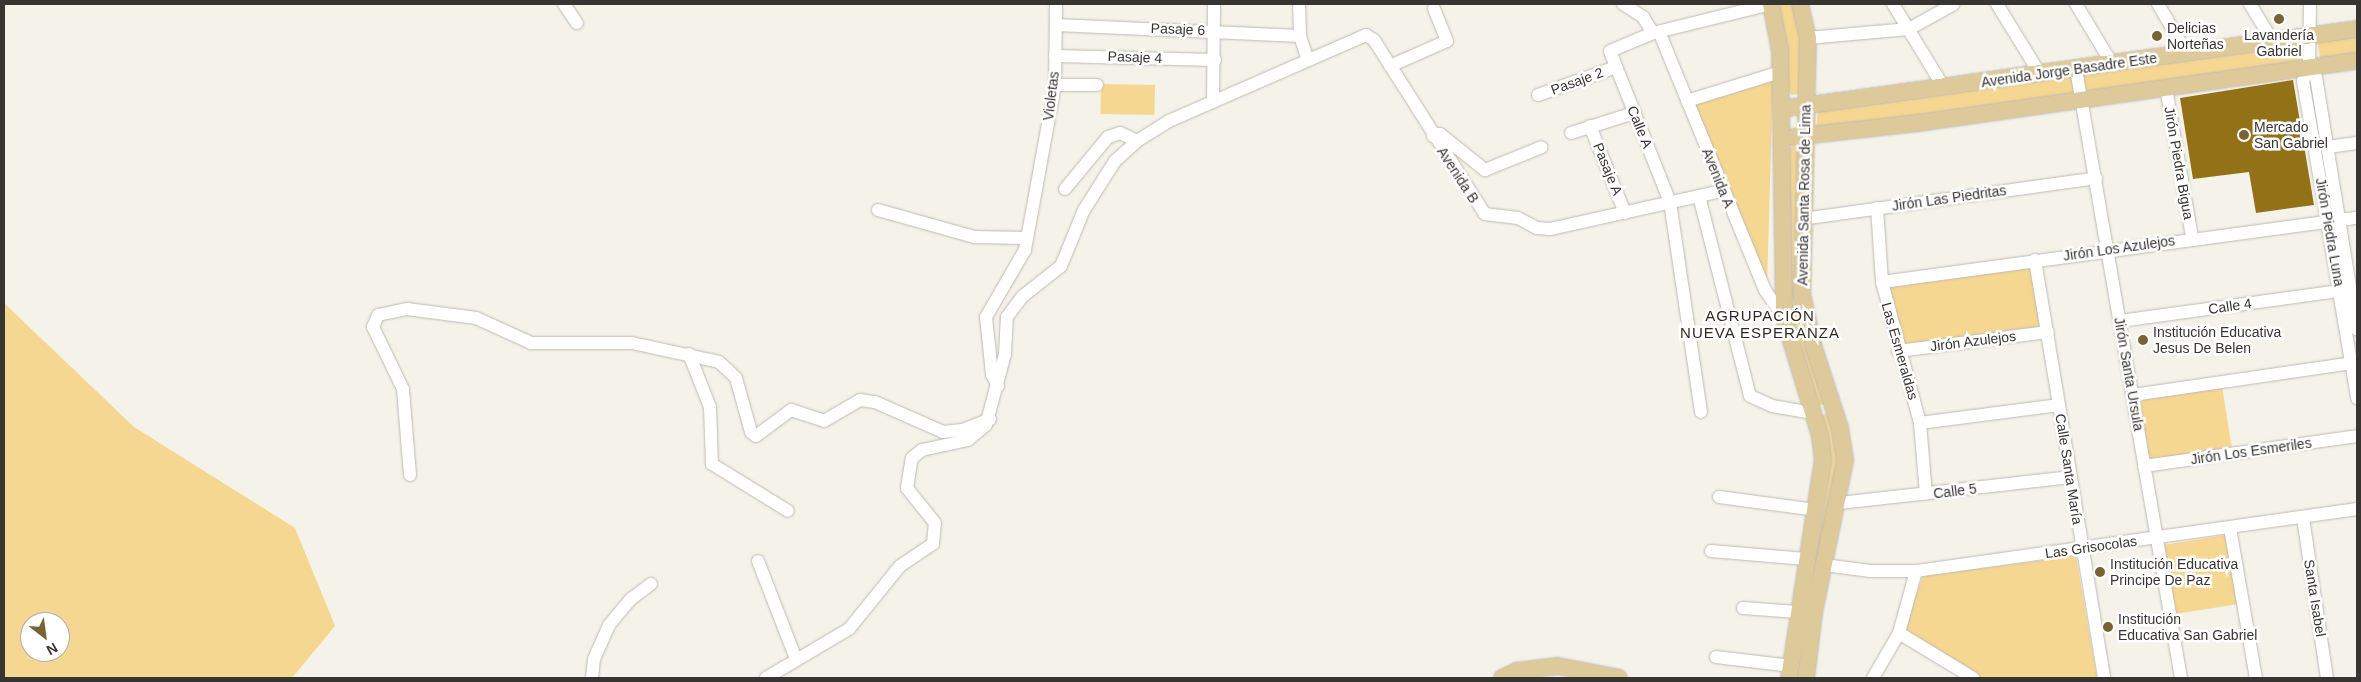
<!DOCTYPE html>
<html>
<head>
<meta charset="utf-8">
<style>
  body { margin:0 }
  #map { position:relative; width:2361px; height:682px; overflow:hidden; background:#f5f2e9; font-family:Arial,sans-serif }
  div>[style] { position:absolute }
  .green>* { inset:0; background:#f5d792; transform-origin:0 0 }
  .building>* { inset:0; background:#937116 }
  .roads { filter:drop-shadow(0 0 1px #bebab2) drop-shadow(0 0 1px #bebab2) }
  .minor>* { height:12px; margin:-6px; padding:0 6px; transform-origin:6px; border-radius:6px; background:#fff }
  .major>* { height:16px; margin:-8px; padding:0 8px; transform-origin:8px; border-radius:8px; background:#ddc99a }
  .dots>* { width:14px; height:14px; translate:-50% -50%; box-sizing:border-box; border:2px solid #fff; border-radius:50% }
  span { translate:-50% -50%; white-space:nowrap; text-align:center; line-height:1.15; -webkit-text-stroke:5px #fff; paint-order:stroke }
  .poi-label { font-size:14px; color:#373532 }
  .left { translate:0 -50%; text-align:left }
  .street-label { font-size:14px; color:#373532 }
  .neighbourhood-label { font-size:15px; color:#2e2b24; letter-spacing:1px }
  .frame { position:absolute; inset:0; border:5px solid #373532; pointer-events:none }
  .north { position:absolute; left:20px; top:612px; width:50px; height:50px; box-sizing:border-box; background:#fff; border:1px solid #afaead; border-radius:50%; rotate:150deg; font-size:14px; font-weight:700; line-height:20px; text-align:center; color:#373532 }
  .north::after { content:''; display:block; margin:auto; width:18px; height:22px; background:#786332; clip-path:polygon(50% 0,100% 100%,50% 72%,0 100%) }
</style>
</head>
<body>
<div id="map">
  <div class="green">
    <i style="clip-path:polygon(1776px 4px,1796px 4px,1800px 16px,1802px 93px,1792px 95px,1786px 89px)"></i>
    <i style="clip-path:polygon(2357px 35px,2357px 58px,2320px 59px,2318px 43px,2322px 40px)"></i>
    <i style="left:2302px;top:42px;width:24px;height:222px;rotate:83deg"></i>
    <i style="clip-path:polygon(2072px 74px,2077px 98px,1816px 128px,1818px 110px)"></i>
    <i style="clip-path:polygon(1773px 78px,1767px 287px,1692px 103px)"></i>
    <i style="left:1101px;top:84px;width:54px;height:30px;rotate:1deg"></i>
    <i style="clip-path:polygon(1793px 145px,1800px 151px,1798px 240px,1827px 403px,1822px 405px,1817px 405px,1792px 326px,1788px 149px)"></i>
    <i style="left:2033px;top:265px;width:64px;height:150px;rotate:81deg"></i>
    <i style="clip-path:polygon(evenodd,4px 303px,134px 427px,295px 528px,335px 626px,292px 678px,4px 678px,4px 303px,30px 622px,60px 622px,60px 652px,30px 652px,30px 622px)"></i>
    <i style="left:2222px;top:386px;width:63px;height:83px;rotate:81deg"></i>
    <i style="clip-path:polygon(1829px 411px,1841px 456px,1803px 678px,1796px 678px,1828px 485px,1820px 417px)"></i>
    <i style="left:2226px;top:535px;width:70px;height:64px;rotate:81deg"></i>
    <i style="clip-path:polygon(2076px 556px,2097px 678px,1982px 678px,1903px 631px,1923px 576px)"></i>
  </div>
  <div class="building">
    <i style="clip-path:polygon(2293px 80px,2314px 205px,2256px 213px,2249px 172px,2193px 179px,2180px 98px)"></i>
  </div>
  <div class="roads">
    <div class="minor">
      <i style="left:564px;top:4px;width:23px;rotate:56deg"></i>
      <i style="left:1299px;top:4px;width:32px;rotate:88deg"></i>
      <i style="left:1300px;top:36px;width:25px;rotate:72deg"></i>
      <i style="left:1623px;top:4px;width:24px;rotate:33deg"></i>
      <i style="left:1643px;top:17px;width:19px;rotate:58deg"></i>
      <i style="left:1893px;top:4px;width:98px;rotate:58.7deg"></i>
      <i style="left:1997px;top:4px;width:82px;rotate:58.4deg"></i>
      <i style="left:2076px;top:4px;width:70px;rotate:59deg"></i>
      <i style="left:2158px;top:4px;width:56px;rotate:59.7deg"></i>
      <i style="left:2250px;top:4px;width:42px;rotate:58.6deg"></i>
      <i style="left:2310px;top:4px;width:63px;rotate:90.9deg"></i>
      <i style="left:2309px;top:67px;width:15px;rotate:113deg"></i>
      <i style="left:2303px;top:81px;width:322px;rotate:80.3deg"></i>
      <i style="left:1056px;top:25px;width:244px;rotate:2.6deg"></i>
      <i style="left:1660px;top:34px;width:277px;rotate:67.7deg"></i>
      <i style="left:1765px;top:290px;width:34px;rotate:56deg"></i>
      <i style="left:1808px;top:38px;width:101px;rotate:-5.1deg"></i>
      <i style="left:1909px;top:29px;width:51px;rotate:-29.1deg"></i>
      <i style="left:1055px;top:56px;width:160px;rotate:1.4deg"></i>
      <i style="left:1390px;top:66px;width:62px;rotate:-23.7deg"></i>
      <i style="left:1447px;top:41px;width:35px;rotate:-112deg"></i>
      <i style="left:2309px;top:67px;width:12px;rotate:55deg"></i>
      <i style="left:2316px;top:77px;width:256px;rotate:80.8deg"></i>
      <i style="left:2076px;top:69px;width:618px;rotate:80.22deg"></i>
      <i style="left:1055px;top:85px;width:42px"></i>
      <i style="left:2166px;top:88px;width:151px;rotate:80.1deg"></i>
      <i style="left:1538px;top:95px;width:83px;rotate:-19.7deg"></i>
      <i style="left:1687px;top:101px;width:97px;rotate:-17.3deg"></i>
      <i style="left:1213px;top:102px;width:98px;rotate:-89.4deg"></i>
      <i style="left:1590px;top:126px;width:94px;rotate:68.1deg"></i>
      <i style="left:1571px;top:133px;width:66px;rotate:-17.6deg"></i>
      <i style="left:1433px;top:136px;width:7px;rotate:-16deg"></i>
      <i style="left:1440px;top:134px;width:58px;rotate:38.7deg"></i>
      <i style="left:1485px;top:170px;width:61px;rotate:-22deg"></i>
      <i style="left:2328px;top:147px;width:29px;rotate:-8deg"></i>
      <i style="left:1065px;top:189px;width:67px;rotate:-50.4deg"></i>
      <i style="left:1108px;top:137px;width:13px;rotate:-18deg"></i>
      <i style="left:1120px;top:133px;width:19px;rotate:25deg"></i>
      <i style="left:1699px;top:196px;width:206px;rotate:75.7deg"></i>
      <i style="left:1750px;top:396px;width:24px;rotate:24deg"></i>
      <i style="left:1772px;top:406px;width:42px;rotate:9.7deg"></i>
      <i style="left:1877px;top:208px;width:74px;rotate:86.1deg"></i>
      <i style="left:1882px;top:282px;width:146px;rotate:74.9deg"></i>
      <i style="left:1920px;top:423px;width:71px;rotate:85.2deg"></i>
      <i style="left:878px;top:210px;width:101px;rotate:15.6deg"></i>
      <i style="left:975px;top:237px;width:51px;rotate:1.1deg"></i>
      <i style="left:1802px;top:219px;width:297px;rotate:-7.9deg"></i>
      <i style="left:2035px;top:260px;width:424px;rotate:80.6deg"></i>
      <i style="left:1882px;top:282px;width:479px;rotate:-7.7deg"></i>
      <i style="left:2120px;top:321px;width:222px;rotate:-7.8deg"></i>
      <i style="left:1898px;top:351px;width:151px;rotate:-7.2deg"></i>
      <i style="left:689px;top:354px;width:57px;rotate:68.4deg"></i>
      <i style="left:710px;top:407px;width:57px;rotate:88deg"></i>
      <i style="left:712px;top:464px;width:89px;rotate:31.7deg"></i>
      <i style="left:998px;top:386px;width:13px;rotate:-117deg"></i>
      <i style="left:992px;top:374px;width:57px;rotate:-96deg"></i>
      <i style="left:986px;top:317px;width:78px;rotate:-59.8deg"></i>
      <i style="left:1025px;top:250px;width:168px;rotate:-79.7deg"></i>
      <i style="left:1055px;top:85px;width:81px;rotate:-89.3deg"></i>
      <i style="left:2133px;top:395px;width:221px;rotate:-8.3deg"></i>
      <i style="left:1701px;top:412px;width:212px;rotate:-98.4deg"></i>
      <i style="left:1670px;top:202px;width:162px;rotate:-111.7deg"></i>
      <i style="left:1610px;top:51px;width:47px;rotate:-22.7deg"></i>
      <i style="left:1653px;top:33px;width:122px;rotate:-13.8deg"></i>
      <i style="left:1920px;top:423px;width:140px;rotate:-7.4deg"></i>
      <i style="left:2144px;top:466px;width:215px;rotate:-8deg"></i>
      <i style="left:410px;top:475px;width:86px;rotate:-94.7deg"></i>
      <i style="left:403px;top:389px;width:69px;rotate:-115.8deg"></i>
      <i style="left:373px;top:327px;width:13px;rotate:-67deg"></i>
      <i style="left:378px;top:315px;width:30px;rotate:-12deg"></i>
      <i style="left:407px;top:309px;width:70px;rotate:7.4deg"></i>
      <i style="left:476px;top:318px;width:60px;rotate:24.4deg"></i>
      <i style="left:531px;top:343px;width:101px"></i>
      <i style="left:632px;top:343px;width:89px;rotate:12.3deg"></i>
      <i style="left:719px;top:362px;width:23px;rotate:43deg"></i>
      <i style="left:736px;top:378px;width:56px;rotate:74.5deg"></i>
      <i style="left:751px;top:432px;width:6px;rotate:39deg"></i>
      <i style="left:756px;top:436px;width:44px;rotate:-36.6deg"></i>
      <i style="left:791px;top:410px;width:35px;rotate:18deg"></i>
      <i style="left:824px;top:421px;width:42px;rotate:-30.3deg"></i>
      <i style="left:860px;top:400px;width:15px;rotate:8deg"></i>
      <i style="left:875px;top:402px;width:74px;rotate:23.8deg"></i>
      <i style="left:943px;top:432px;width:19px;rotate:-6deg"></i>
      <i style="left:962px;top:430px;width:30px;rotate:-21deg"></i>
      <i style="left:1719px;top:497px;width:99px;rotate:7.6deg"></i>
      <i style="left:1839px;top:503px;width:232px;rotate:-6.4deg"></i>
      <i style="left:2303px;top:518px;width:162px;rotate:81.5deg"></i>
      <i style="left:2230px;top:528px;width:152px;rotate:80.2deg"></i>
      <i style="left:1711px;top:551px;width:95px;rotate:4.8deg"></i>
      <i style="left:758px;top:561px;width:105px;rotate:68.8deg"></i>
      <i style="left:1824px;top:565px;width:47px;rotate:7.3deg"></i>
      <i style="left:1871px;top:571px;width:45px"></i>
      <i style="left:1916px;top:571px;width:445px;rotate:-8deg"></i>
      <i style="left:1743px;top:608px;width:54px;rotate:4.2deg"></i>
      <i style="left:1899px;top:633px;width:87px;rotate:31.3deg"></i>
      <i style="left:1716px;top:657px;width:76px;rotate:6.8deg"></i>
      <i style="left:592px;top:678px;width:19px;rotate:-84deg"></i>
      <i style="left:594px;top:659px;width:37px;rotate:-66deg"></i>
      <i style="left:609px;top:625px;width:34px;rotate:-50deg"></i>
      <i style="left:631px;top:599px;width:25px;rotate:-37deg"></i>
      <i style="left:766px;top:678px;width:96px;rotate:-30.6deg"></i>
      <i style="left:849px;top:629px;width:81px;rotate:-51deg"></i>
      <i style="left:900px;top:566px;width:40px;rotate:-34deg"></i>
      <i style="left:933px;top:544px;width:21px;rotate:-85deg"></i>
      <i style="left:935px;top:523px;width:45px;rotate:-128.7deg"></i>
      <i style="left:907px;top:488px;width:30px;rotate:-81deg"></i>
      <i style="left:912px;top:458px;width:13px;rotate:-39deg"></i>
      <i style="left:922px;top:450px;width:47px;rotate:-12.3deg"></i>
      <i style="left:968px;top:440px;width:23px;rotate:-40deg"></i>
      <i style="left:986px;top:425px;width:73px;rotate:-75deg"></i>
      <i style="left:1005px;top:354px;width:37px;rotate:-87deg"></i>
      <i style="left:1007px;top:317px;width:26px;rotate:-53deg"></i>
      <i style="left:1023px;top:296px;width:48px;rotate:-38.3deg"></i>
      <i style="left:1061px;top:266px;width:61px;rotate:-67.7deg"></i>
      <i style="left:1084px;top:210px;width:58px;rotate:-57.7deg"></i>
      <i style="left:1115px;top:161px;width:30px;rotate:-42deg"></i>
      <i style="left:1137px;top:141px;width:38px;rotate:-32deg"></i>
      <i style="left:1169px;top:121px;width:215px;rotate:-23.6deg"></i>
      <i style="left:1366px;top:35px;width:9px;rotate:32deg"></i>
      <i style="left:1374px;top:40px;width:206px;rotate:57.5deg"></i>
      <i style="left:1485px;top:214px;width:33px;rotate:7deg"></i>
      <i style="left:1518px;top:218px;width:21px;rotate:28deg"></i>
      <i style="left:1537px;top:228px;width:13px;rotate:4deg"></i>
      <i style="left:1550px;top:229px;width:176px;rotate:-12.5deg"></i>
      <i style="left:1873px;top:678px;width:52px;rotate:-60deg"></i>
      <i style="left:1899px;top:633px;width:64px;rotate:-74.7deg"></i>
    </div>
    <div class="major">
      <i style="left:1771px;top:4px;width:48px;rotate:79.2deg"></i>
      <i style="left:1780px;top:51px;width:267px;rotate:89.1deg"></i>
      <i style="left:1784px;top:318px;width:123px;rotate:73deg"></i>
      <i style="left:1820px;top:436px;width:23px;rotate:83deg"></i>
      <i style="left:1823px;top:459px;width:222px;rotate:98.8deg"></i>
      <i style="left:1800px;top:4px;width:35px;rotate:77deg"></i>
      <i style="left:1808px;top:38px;width:256px;rotate:91.3deg"></i>
      <i style="left:1802px;top:294px;width:55px;rotate:77.5deg"></i>
      <i style="left:1814px;top:348px;width:84px;rotate:72deg"></i>
      <i style="left:1840px;top:428px;width:33px;rotate:81deg"></i>
      <i style="left:1845px;top:461px;width:154px;rotate:101.6deg"></i>
      <i style="left:1814px;top:612px;width:66px;rotate:96.9deg"></i>
      <i style="left:1781px;top:109px;width:582px;rotate:-7.91deg"></i>
      <i style="left:1794px;top:137px;width:126px;rotate:-6.4deg"></i>
      <i style="left:1919px;top:123px;width:442px;rotate:-8.1deg"></i>
      <i style="left:1502px;top:678px;width:17px;rotate:-25deg"></i>
      <i style="left:1517px;top:671px;width:41px;rotate:-7deg"></i>
      <i style="left:1558px;top:666px;width:62px;rotate:11.1deg"></i>
    </div>
  </div>
  <div class="dots">
    <i style="left:2279px;top:19px;background:#786332"></i>
    <i style="left:2157px;top:36px;background:#786332"></i>
    <i style="left:2244px;top:135px;background:#786332"></i>
    <i style="left:2143px;top:340px;background:#786332"></i>
    <i style="left:2100px;top:572px;background:#786332"></i>
    <i style="left:2108px;top:627px;background:#786332"></i>
  </div>
  <div class="poi-label">
    <span class="left" style="left:2167px;top:36px">Delicias<br>Norteñas</span>
    <span style="left:2279px;top:43px">Lavandería<br>Gabriel</span>
    <span class="left" style="left:2254px;top:135px">Mercado<br>San Gabriel</span>
    <span class="left" style="left:2153px;top:340px">Institución Educativa<br>Jesus De Belen</span>
    <span class="left" style="left:2110px;top:572px">Institución Educativa<br>Principe De Paz</span>
    <span class="left" style="left:2118px;top:627px">Institución<br>Educativa San Gabriel</span>
  </div>
  <div class="street-label">
    <span style="left:1178px;top:29px;rotate:2deg">Pasaje 6</span>
    <span style="left:1135px;top:57px;rotate:2deg">Pasaje 4</span>
    <span style="left:2069px;top:70px;rotate:-8deg">Avenida Jorge Basadre Este</span>
    <span style="left:1577px;top:81px;rotate:-20deg">Pasaje 2</span>
    <span style="left:1051px;top:96px;rotate:-83deg">Violetas</span>
    <span style="left:1640px;top:127px;rotate:68deg">Calle A</span>
    <span style="left:2179px;top:163px;rotate:80deg">Jirón Piedra Bigua</span>
    <span style="left:1608px;top:169px;rotate:68deg">Pasaje A</span>
    <span style="left:1458px;top:175px;rotate:57deg">Avenida B</span>
    <span style="left:1718px;top:178px;rotate:68deg">Avenida A</span>
    <span style="left:1804px;top:195px;rotate:-89deg">Avenida Santa Rosa de Lima</span>
    <span style="left:1949px;top:198px;rotate:-8deg">Jirón Las Piedritas</span>
    <span style="left:2330px;top:232px;rotate:80deg">Jirón Piedra Luna</span>
    <span style="left:2119px;top:248px;rotate:-8deg">Jirón Los Azulejos</span>
    <span style="left:2230px;top:306px;rotate:-8deg">Calle 4</span>
    <span style="left:1973px;top:341px;rotate:-7deg">Jirón Azulejos</span>
    <span style="left:1900px;top:351px;rotate:74deg">Las Esmeraldas</span>
    <span style="left:2129px;top:374px;rotate:80deg">Jirón Santa Ursula</span>
    <span style="left:2251px;top:451px;rotate:-8deg">Jirón Los Esmeriles</span>
    <span style="left:2069px;top:469px;rotate:81deg">Calle Santa María</span>
    <span style="left:1955px;top:491px;rotate:-7deg">Calle 5</span>
    <span style="left:2091px;top:547px;rotate:-8deg">Las Grisocolas</span>
    <span style="left:2315px;top:598px;rotate:81deg">Santa Isabel</span>
  </div>
  <div class="neighbourhood-label">
    <span style="left:1760px;top:324px">AGRUPACIÓN<br>NUEVA ESPERANZA</span>
  </div>
  <div class="frame"></div>
  <div class="north">N</div>
</div>
</body>
</html>
